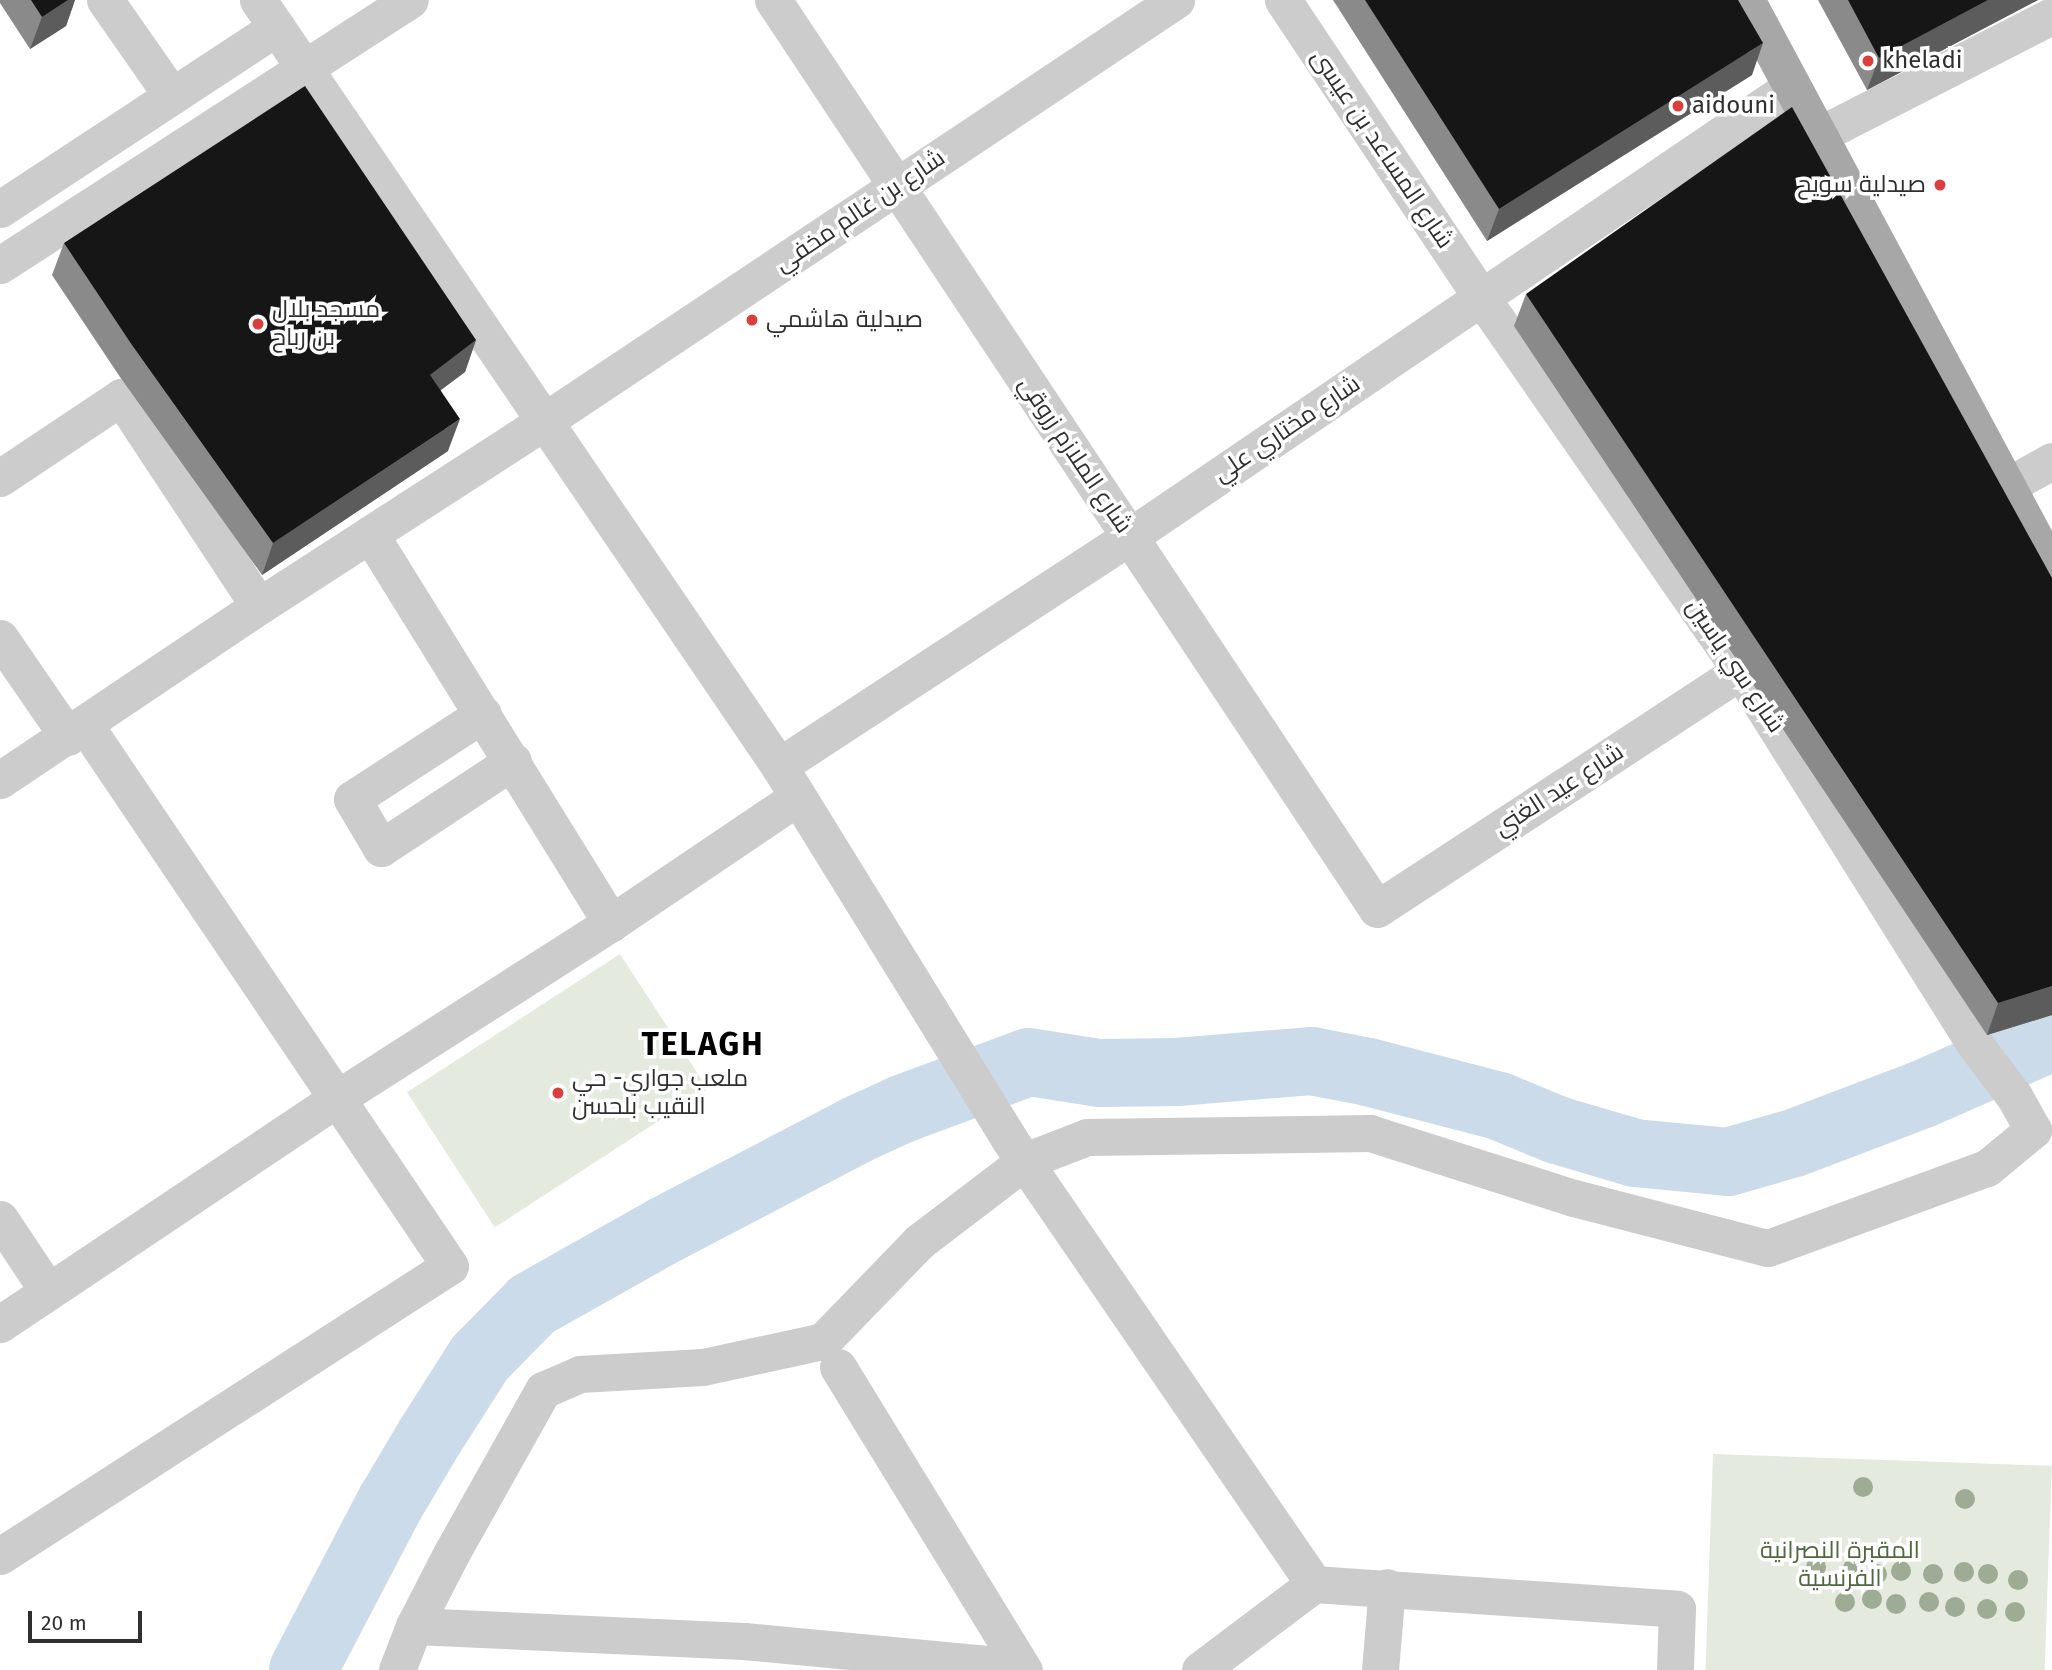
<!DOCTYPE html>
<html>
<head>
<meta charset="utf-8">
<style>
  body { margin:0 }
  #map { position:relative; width:2052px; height:1670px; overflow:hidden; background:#fff; font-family:"Fira Sans",Cairo,sans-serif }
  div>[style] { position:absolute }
  .green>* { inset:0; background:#e4ebde; transform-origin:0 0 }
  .river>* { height:68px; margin:-34px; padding:0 34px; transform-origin:34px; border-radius:34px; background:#cbdbea }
  .minor>* { height:37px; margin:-18.5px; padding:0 18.5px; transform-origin:18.5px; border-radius:18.5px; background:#ccc }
  .primary>* { height:38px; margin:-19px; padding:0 19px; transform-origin:19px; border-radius:19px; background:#a7a7a7 }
  .trees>* { width:20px; height:20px; margin:-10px; border-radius:50%; background:#9eac95 }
  .wall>* { inset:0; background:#8a8a8a }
  .shaded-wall>* { inset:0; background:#5c5c5c }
  .building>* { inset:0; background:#161616 }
  .dots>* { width:19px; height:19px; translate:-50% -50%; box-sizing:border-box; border:4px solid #fff; border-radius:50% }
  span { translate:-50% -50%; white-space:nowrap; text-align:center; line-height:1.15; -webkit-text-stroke:7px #fff; paint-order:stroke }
  .poi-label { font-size:24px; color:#2f2f2f }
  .left { translate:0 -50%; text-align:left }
  .right { translate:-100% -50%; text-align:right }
  .street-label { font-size:24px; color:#2f2f2f }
  .park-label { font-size:24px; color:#4f683f }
  .district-label { font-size:32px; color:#000; font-weight:700; letter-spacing:2px }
  .scale { position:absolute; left:28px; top:1611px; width:114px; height:32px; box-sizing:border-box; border:4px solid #2f2f2f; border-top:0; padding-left:9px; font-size:21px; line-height:24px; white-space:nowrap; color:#2f2f2f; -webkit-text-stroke:5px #fff; paint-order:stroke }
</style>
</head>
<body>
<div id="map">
  <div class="green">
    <i style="left:620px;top:954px;width:161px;height:254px;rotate:57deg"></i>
    <i style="left:1713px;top:1454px;width:339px;height:216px;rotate:2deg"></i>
  </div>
  <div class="river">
    <i style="left:303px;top:1670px;width:190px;rotate:-62.4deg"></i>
    <i style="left:391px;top:1502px;width:74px;rotate:-59.3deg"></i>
    <i style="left:429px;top:1438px;width:95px;rotate:-57.5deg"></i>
    <i style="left:480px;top:1358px;width:74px;rotate:-45.5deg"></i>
    <i style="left:532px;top:1305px;width:155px;rotate:-29.4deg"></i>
    <i style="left:667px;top:1229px;width:213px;rotate:-27.6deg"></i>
    <i style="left:856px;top:1130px;width:51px;rotate:-24.5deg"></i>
    <i style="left:902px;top:1109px;width:135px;rotate:-20.3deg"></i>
    <i style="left:1029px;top:1062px;width:71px;rotate:8.9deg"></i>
    <i style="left:1099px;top:1073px;width:78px;rotate:-0.7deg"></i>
    <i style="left:1177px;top:1072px;width:134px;rotate:-4.7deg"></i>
    <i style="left:1311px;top:1061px;width:58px;rotate:10.9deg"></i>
    <i style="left:1368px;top:1072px;width:135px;rotate:14.5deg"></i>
    <i style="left:1499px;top:1106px;width:63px;rotate:22.5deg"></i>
    <i style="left:1557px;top:1130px;width:81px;rotate:16.4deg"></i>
    <i style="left:1635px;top:1153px;width:93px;rotate:5.5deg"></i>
    <i style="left:1728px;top:1162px;width:69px;rotate:-16.1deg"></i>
    <i style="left:1794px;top:1143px;width:138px;rotate:-20.8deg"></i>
    <i style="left:1923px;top:1094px;width:141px;rotate:-23.8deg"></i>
  </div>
  <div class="minor">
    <i style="left:105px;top:0;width:117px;rotate:55.1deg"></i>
    <i style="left:258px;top:0;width:926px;rotate:55.78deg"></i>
    <i style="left:779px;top:766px;width:438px;rotate:58.3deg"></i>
    <i style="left:1009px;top:1139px;width:539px;rotate:55.57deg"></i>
    <i style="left:1314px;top:1584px;width:364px;rotate:3.9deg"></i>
    <i style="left:1677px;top:1609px;width:61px;rotate:91.9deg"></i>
    <i style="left:773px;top:0;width:1091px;rotate:56.4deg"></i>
    <i style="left:1377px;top:909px;width:435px;rotate:-33.2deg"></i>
    <i style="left:1817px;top:136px;width:264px;rotate:-27.1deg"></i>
    <i style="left:0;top:209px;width:331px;rotate:-33.3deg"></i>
    <i style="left:0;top:265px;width:488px;rotate:-32.9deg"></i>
    <i style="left:0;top:478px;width:146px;rotate:-33.8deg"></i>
    <i style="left:121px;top:397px;width:250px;rotate:56.6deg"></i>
    <i style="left:2007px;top:486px;width:51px;rotate:-29.1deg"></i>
    <i style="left:370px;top:534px;width:458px;rotate:58.2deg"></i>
    <i style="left:0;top:638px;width:120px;rotate:55.5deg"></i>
    <i style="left:483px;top:714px;width:156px;rotate:147deg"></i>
    <i style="left:352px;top:799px;width:57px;rotate:59.4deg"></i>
    <i style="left:381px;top:848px;width:158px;rotate:-33.4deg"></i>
    <i style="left:779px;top:766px;width:418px;rotate:-33.2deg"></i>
    <i style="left:1129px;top:537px;width:800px;rotate:-34.21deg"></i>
    <i style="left:0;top:780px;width:312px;rotate:-33.9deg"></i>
    <i style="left:259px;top:606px;width:338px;rotate:-32.9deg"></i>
    <i style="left:543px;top:422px;width:761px;rotate:-33.69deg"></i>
    <i style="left:0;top:1219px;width:87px;rotate:56.3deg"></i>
    <i style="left:0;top:1324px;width:408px;rotate:-33.8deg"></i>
    <i style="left:339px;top:1097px;width:323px;rotate:-32.6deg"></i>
    <i style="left:611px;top:923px;width:225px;rotate:-34deg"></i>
    <i style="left:838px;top:1367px;width:356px;rotate:58.5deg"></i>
    <i style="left:0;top:1556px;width:535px;rotate:-32.8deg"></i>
    <i style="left:450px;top:1266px;width:653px;rotate:-124.01deg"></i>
    <i style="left:414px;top:1626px;width:330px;rotate:2.6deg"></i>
    <i style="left:744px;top:1641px;width:278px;rotate:5.4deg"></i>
    <i style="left:397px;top:1670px;width:47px;rotate:-68.9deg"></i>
    <i style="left:414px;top:1626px;width:81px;rotate:-62.8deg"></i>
    <i style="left:451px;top:1554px;width:188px;rotate:-60.7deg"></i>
    <i style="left:543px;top:1390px;width:40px;rotate:-23.4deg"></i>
    <i style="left:580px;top:1374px;width:123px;rotate:-3.3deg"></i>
    <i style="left:703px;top:1367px;width:123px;rotate:-12.2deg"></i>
    <i style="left:823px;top:1341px;width:139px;rotate:-45.9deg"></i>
    <i style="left:920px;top:1241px;width:132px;rotate:-37.3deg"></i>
    <i style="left:1025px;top:1161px;width:66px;rotate:-21.2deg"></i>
    <i style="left:1087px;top:1137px;width:283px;rotate:-0.8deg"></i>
    <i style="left:1370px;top:1133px;width:214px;rotate:17.7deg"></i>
    <i style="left:1574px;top:1198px;width:200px;rotate:14.5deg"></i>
    <i style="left:1768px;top:1248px;width:233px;rotate:-20.1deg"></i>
    <i style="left:1987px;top:1168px;width:60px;rotate:-39.6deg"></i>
    <i style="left:2033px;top:1130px;width:39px;rotate:-119deg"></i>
    <i style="left:2014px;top:1096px;width:66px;rotate:-127deg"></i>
    <i style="left:1974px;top:1043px;width:439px;rotate:-122.1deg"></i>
    <i style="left:1741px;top:671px;width:455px;rotate:-124.8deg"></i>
    <i style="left:1481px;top:297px;width:357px;rotate:-123.7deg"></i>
    <i style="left:1200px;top:1670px;width:143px;rotate:-37deg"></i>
    <i style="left:1380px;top:1670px;width:83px;rotate:-85.2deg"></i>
  </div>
  <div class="primary">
    <i style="left:1746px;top:0;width:648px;rotate:61.81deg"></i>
  </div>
  <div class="trees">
    <i style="left:1863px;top:1487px"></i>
    <i style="left:1965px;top:1499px"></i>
    <i style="left:1816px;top:1567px"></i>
    <i style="left:1853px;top:1568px"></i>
    <i style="left:1901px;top:1571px"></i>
    <i style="left:1964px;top:1572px"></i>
    <i style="left:1877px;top:1574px"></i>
    <i style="left:1933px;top:1574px"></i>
    <i style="left:1988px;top:1574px"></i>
    <i style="left:2018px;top:1580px"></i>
    <i style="left:1872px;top:1599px"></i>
    <i style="left:1845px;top:1602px"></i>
    <i style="left:1929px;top:1602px"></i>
    <i style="left:1896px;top:1604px"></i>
    <i style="left:1955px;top:1607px"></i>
    <i style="left:1987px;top:1609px"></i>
    <i style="left:2015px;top:1612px"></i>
  </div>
  <div class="wall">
    <i style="clip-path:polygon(0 0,75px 0,66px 26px,30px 49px,0 3px)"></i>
    <i style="clip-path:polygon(1333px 0,1738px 0,1752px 75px,1487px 241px)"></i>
    <i style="clip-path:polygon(1818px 0,2038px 0,1867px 90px)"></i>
    <i style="clip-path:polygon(64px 243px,476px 340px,465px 372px,441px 390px,448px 451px,262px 575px,120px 377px,52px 275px)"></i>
    <i style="clip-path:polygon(1526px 294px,2052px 578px,2052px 1015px,1987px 1035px,1514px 326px)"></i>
  </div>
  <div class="shaded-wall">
    <i style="clip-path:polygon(68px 0,75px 0,66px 26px,30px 49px,42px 17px)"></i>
    <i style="clip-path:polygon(1988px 0,2038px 0,1867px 90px,1879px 58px)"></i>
    <i style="clip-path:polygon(1763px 43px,1752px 75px,1487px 241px,1499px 209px)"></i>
    <i style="clip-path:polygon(476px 340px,465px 372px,418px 407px,430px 375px)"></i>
    <i style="clip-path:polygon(460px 419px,448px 451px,262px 575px,273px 543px)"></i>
    <i style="clip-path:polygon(2052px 986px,2052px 1015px,1987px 1035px,1998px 1003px)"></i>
  </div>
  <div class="building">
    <i style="clip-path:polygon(31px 0,68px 0,42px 17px)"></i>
    <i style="clip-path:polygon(1365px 0,1738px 0,1763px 43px,1499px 209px)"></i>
    <i style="clip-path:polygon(1848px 0,1988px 0,1879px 58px)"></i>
    <i style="clip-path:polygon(305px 86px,476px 340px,430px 375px,460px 419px,273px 543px,132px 345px,64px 243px)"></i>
    <i style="clip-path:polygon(1792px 107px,2052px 578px,2052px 986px,1998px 1003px,1526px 294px)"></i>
  </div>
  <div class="dots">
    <i style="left:1868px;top:61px;background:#da3f3d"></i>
    <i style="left:1678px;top:106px;background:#da3f3d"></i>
    <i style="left:1940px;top:185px;background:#da3f3d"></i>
    <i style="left:752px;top:320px;background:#da3f3d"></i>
    <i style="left:258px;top:324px;background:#da3f3d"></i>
    <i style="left:558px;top:1093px;background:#da3f3d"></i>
  </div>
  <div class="poi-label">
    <span class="left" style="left:1882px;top:61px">kheladi</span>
    <span class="left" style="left:1692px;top:106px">aidouni</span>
    <span class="right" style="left:1926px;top:185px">صيدلية سويح</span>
    <span class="left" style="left:272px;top:324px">مسجد بلال<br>بن رباح</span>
    <span class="left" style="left:766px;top:320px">صيدلية هاشمي</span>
    <span class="left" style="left:572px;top:1093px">ملعب جواري- حي<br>النقيب بلحسن</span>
  </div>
  <div class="street-label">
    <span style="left:1382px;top:149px;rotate:56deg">شارع المساعد بن عيسى</span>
    <span style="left:860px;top:211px;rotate:-34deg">شارع بن غالم مخفي</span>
    <span style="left:1287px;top:429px;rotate:-34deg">شارع مختاري علي</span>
    <span style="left:1075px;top:455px;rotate:56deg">شارع الملازم زروقي</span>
    <span style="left:1735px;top:666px;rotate:56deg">شارع سي ياسين</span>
    <span style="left:1559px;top:790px;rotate:-33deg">شارع عيد الغني</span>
  </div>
  <div class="park-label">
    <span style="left:1840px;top:1565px">المقبرة النصرانية<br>الفرنسية</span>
  </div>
  <div class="district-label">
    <span style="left:703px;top:1044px">TELAGH</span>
  </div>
  <div class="scale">20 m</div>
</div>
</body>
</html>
